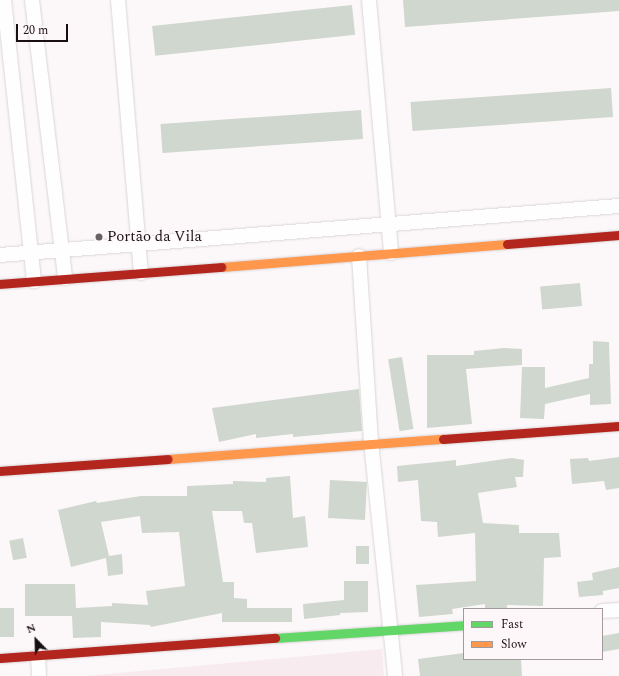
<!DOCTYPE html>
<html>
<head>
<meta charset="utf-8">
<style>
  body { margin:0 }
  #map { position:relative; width:619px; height:676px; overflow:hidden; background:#fcf8fa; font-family:Spectral,serif }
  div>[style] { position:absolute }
  .built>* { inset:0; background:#f8ebf0 }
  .building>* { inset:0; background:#d0d7ce; transform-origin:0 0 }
  .roads { filter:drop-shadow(0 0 1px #dad4d7) drop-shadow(0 0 1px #dad4d7) }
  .street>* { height:14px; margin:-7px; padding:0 7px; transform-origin:7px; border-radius:7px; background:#fffefe }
  .fast>* { height:9px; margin:-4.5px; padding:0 4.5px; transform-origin:4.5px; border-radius:4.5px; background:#63d668 }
  .slow>* { height:9px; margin:-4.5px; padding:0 4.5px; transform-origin:4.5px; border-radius:4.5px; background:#ff974d }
  .jam>* { height:9px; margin:-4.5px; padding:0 4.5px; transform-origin:4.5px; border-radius:4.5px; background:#b3261e }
  .dots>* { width:11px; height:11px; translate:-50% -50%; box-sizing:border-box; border:2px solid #fdf7f9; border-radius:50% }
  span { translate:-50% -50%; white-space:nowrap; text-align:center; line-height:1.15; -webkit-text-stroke:3.5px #fdf7f9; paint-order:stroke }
  .poi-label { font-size:15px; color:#180f13 }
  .left { translate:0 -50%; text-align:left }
  .legend { position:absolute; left:463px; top:608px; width:140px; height:52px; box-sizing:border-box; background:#fdf7f9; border:1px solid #a19a9d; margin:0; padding:5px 7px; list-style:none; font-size:12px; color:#180f13 }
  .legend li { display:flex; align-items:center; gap:8px; height:20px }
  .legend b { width:20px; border:1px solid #a19a9d }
  .north { position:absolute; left:16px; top:620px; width:40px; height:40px; -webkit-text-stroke:3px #fdf7f9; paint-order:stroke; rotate:337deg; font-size:11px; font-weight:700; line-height:16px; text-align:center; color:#180f13 }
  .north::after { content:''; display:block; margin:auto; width:14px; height:18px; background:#180f13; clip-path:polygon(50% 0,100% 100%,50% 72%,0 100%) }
  .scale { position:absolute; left:16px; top:24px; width:52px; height:18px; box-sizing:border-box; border:2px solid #180f13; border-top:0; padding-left:5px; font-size:12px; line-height:14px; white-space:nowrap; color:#180f13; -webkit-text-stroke:3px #fdf7f9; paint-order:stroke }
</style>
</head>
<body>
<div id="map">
  <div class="built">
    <i style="clip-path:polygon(382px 649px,384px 676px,85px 676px)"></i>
  </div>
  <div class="building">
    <i style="clip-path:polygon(403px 0,619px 0,619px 11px,405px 27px)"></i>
    <i style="left:352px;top:5px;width:30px;height:201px;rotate:84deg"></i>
    <i style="left:611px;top:88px;width:29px;height:201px;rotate:86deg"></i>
    <i style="left:361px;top:110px;width:29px;height:201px;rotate:86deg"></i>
    <i style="left:580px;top:283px;width:23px;height:40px;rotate:85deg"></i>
    <i style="clip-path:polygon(593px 341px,609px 342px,611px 404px,590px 405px,590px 394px,545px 404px,544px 419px,520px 418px,522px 367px,545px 367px,545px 388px,589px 378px,589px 364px,593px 364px)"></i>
    <i style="clip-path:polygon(504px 348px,522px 349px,522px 365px,466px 369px,472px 424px,427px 428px,427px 355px,474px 355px,474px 351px)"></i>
    <i style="left:402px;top:357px;width:73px;height:14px;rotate:81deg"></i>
    <i style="clip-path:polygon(359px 389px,362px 431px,293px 437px,293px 434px,256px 438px,256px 434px,219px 442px,212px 408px)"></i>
    <i style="clip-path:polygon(619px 457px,619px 488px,606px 490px,604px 481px,572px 484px,570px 459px,588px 458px,589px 461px)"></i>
    <i style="clip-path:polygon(512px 458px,524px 460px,523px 477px,515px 477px,517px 487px,478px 493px,483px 523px,519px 525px,519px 533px,559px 533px,561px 557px,544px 558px,543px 606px,507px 605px,507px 609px,485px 609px,485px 604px,452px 609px,453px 614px,419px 617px,416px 585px,476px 581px,475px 533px,438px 537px,437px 522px,421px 521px,418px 480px,398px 482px,397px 466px,456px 460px,456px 466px)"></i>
    <i style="clip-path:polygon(290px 476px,293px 518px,305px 516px,308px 547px,256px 553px,252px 523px,244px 523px,242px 511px,212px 511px,223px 582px,234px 582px,234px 598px,247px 599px,247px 608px,292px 608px,292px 622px,222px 622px,222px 613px,151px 627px,150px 625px,101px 622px,101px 637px,73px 638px,72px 616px,25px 616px,25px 584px,75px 584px,76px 608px,112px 606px,112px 603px,148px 605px,146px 591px,185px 586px,179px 532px,142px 533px,140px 516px,101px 522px,109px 556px,122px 554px,123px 574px,108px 576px,106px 558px,71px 567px,58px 510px,96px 501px,97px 503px,141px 496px,187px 496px,187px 486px,233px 484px,233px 481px,266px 482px,266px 478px)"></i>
    <i style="left:330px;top:480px;width:37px;height:38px;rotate:3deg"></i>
    <i style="left:23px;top:538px;width:20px;height:14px;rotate:79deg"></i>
    <i style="left:356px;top:546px;width:13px;height:18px"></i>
    <i style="clip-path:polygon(619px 567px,619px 588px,603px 591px,603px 595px,579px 597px,577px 582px,593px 580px,592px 573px)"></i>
    <i style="clip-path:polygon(344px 581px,368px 581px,368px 612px,340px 613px,340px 615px,304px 619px,303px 604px,344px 600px)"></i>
    <i style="left:0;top:608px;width:14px;height:29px"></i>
    <i style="clip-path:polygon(619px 633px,619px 649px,602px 652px,602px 636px)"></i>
    <i style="clip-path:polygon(464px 653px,464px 659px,521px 659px,522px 676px,420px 676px,418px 659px)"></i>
  </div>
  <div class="roads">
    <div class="street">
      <i style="left:4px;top:0;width:283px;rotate:83.9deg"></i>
      <i style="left:32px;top:0;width:280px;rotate:83.2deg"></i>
      <i style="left:118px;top:0;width:274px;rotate:85.2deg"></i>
      <i style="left:369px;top:0;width:254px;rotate:85deg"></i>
      <i style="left:0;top:255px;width:621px;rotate:-4.53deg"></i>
      <i style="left:359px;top:256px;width:186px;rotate:86.3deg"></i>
      <i style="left:371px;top:442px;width:235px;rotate:84.1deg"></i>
      <i style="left:602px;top:611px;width:17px;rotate:-3deg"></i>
      <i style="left:38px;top:656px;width:20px;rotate:87deg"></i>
    </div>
    <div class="fast">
      <i style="left:275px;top:638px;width:189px;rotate:-3.9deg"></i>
    </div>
    <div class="slow">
      <i style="left:221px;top:267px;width:287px;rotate:-4.6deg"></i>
      <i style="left:168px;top:459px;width:276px;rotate:-4.2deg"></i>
    </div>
    <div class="jam">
      <i style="left:507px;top:244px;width:112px;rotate:-4.6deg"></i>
      <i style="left:0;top:284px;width:222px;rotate:-4.4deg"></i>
      <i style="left:443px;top:439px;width:176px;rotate:-4.2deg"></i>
      <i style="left:0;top:471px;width:168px;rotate:-4.1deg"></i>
      <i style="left:0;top:658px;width:276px;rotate:-4.2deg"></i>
    </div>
  </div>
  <div class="dots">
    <i style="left:99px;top:237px;background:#686164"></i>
  </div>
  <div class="poi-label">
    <span class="left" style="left:107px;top:237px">Portão da Vila</span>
  </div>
  <ul class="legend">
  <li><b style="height:5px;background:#63d668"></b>Fast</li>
  <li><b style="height:5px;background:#ff974d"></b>Slow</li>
  </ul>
  <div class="north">N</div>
  <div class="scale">20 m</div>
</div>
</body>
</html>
